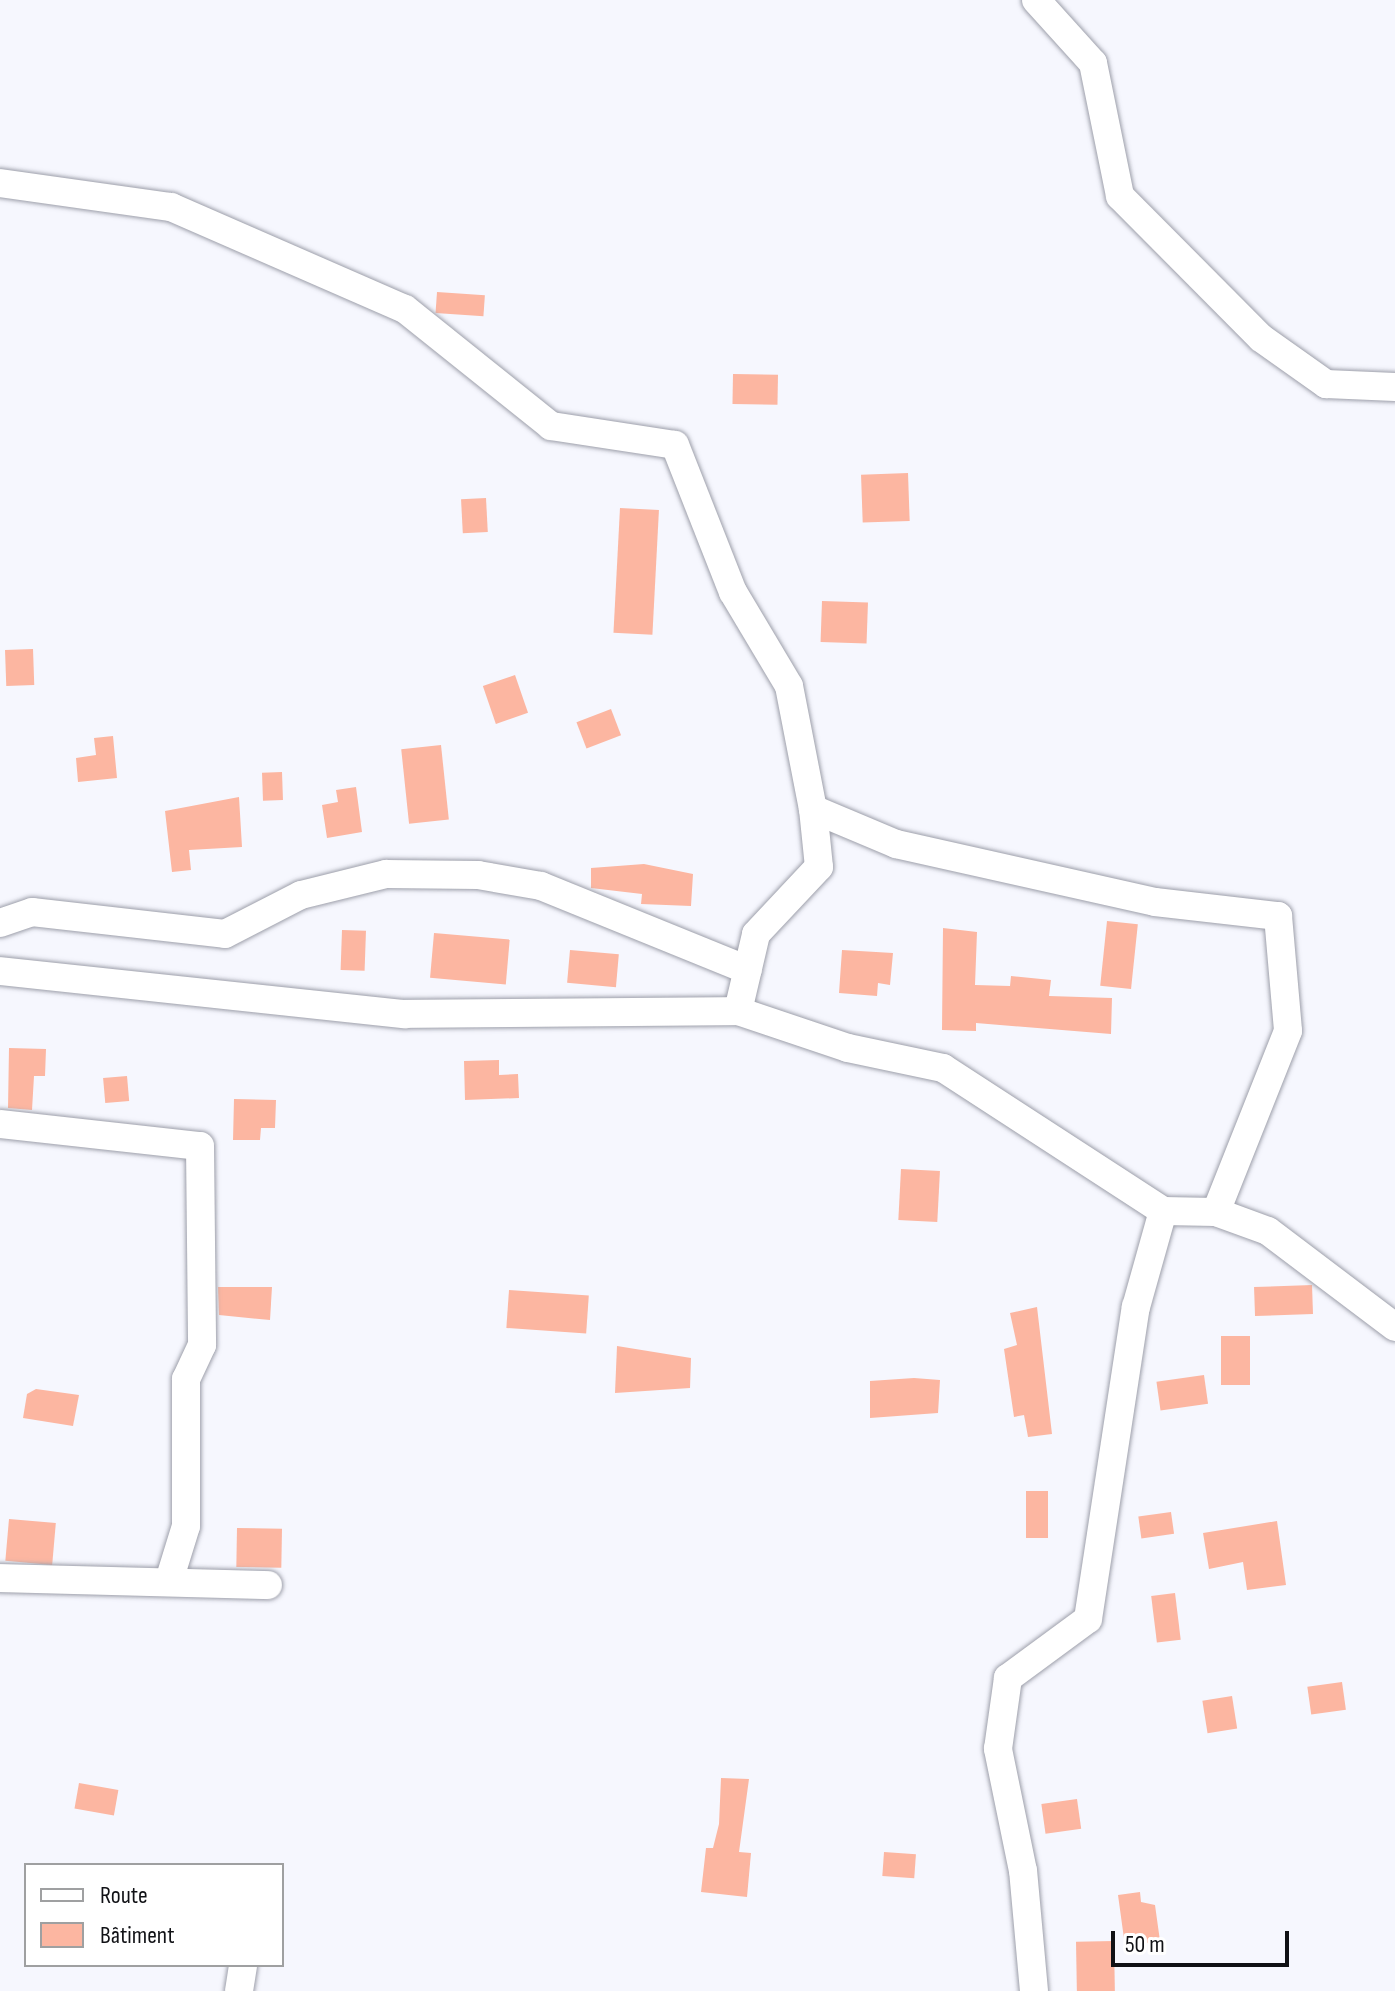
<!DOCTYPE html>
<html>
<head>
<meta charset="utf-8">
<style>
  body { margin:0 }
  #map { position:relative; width:1395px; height:1991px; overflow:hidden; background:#f6f7fe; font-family:"Sofia Sans Condensed",sans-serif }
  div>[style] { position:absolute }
  .building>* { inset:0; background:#fcb6a1; transform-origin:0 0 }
  .roads { filter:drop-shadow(0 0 2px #9d9faa) drop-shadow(0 0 2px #9d9faa) }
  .minor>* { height:28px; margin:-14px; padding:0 14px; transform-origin:14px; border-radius:14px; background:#fff }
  span { translate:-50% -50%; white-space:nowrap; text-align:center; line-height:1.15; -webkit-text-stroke:6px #fff; paint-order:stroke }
  .legend { position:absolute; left:24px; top:1863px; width:260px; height:104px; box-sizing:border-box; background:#fff; border:2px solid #9fa0a1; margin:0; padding:10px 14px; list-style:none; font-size:24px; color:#101115 }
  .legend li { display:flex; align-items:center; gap:16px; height:40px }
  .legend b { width:40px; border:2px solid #9fa0a1 }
  .scale { position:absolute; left:1111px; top:1931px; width:178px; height:36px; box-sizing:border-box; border:4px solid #101115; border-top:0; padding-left:10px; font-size:24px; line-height:28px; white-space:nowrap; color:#101115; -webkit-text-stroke:6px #fff; paint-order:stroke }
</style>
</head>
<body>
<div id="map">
  <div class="building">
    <i style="left:437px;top:292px;width:48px;height:21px;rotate:4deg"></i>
    <i style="left:733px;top:374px;width:45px;height:30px;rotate:1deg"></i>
    <i style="left:908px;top:473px;width:48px;height:47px;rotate:88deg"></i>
    <i style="left:486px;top:498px;width:34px;height:25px;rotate:87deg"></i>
    <i style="left:620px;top:508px;width:39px;height:125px;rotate:3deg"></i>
    <i style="left:822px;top:601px;width:46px;height:41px;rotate:2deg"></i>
    <i style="left:33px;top:649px;width:36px;height:28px;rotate:88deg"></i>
    <i style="left:515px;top:675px;width:40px;height:34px;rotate:71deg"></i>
    <i style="left:611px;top:709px;width:28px;height:37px;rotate:69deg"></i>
    <i style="clip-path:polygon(113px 736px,117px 778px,78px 782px,76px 758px,96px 755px,94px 738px)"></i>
    <i style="left:441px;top:745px;width:75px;height:40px;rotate:84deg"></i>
    <i style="left:282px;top:772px;width:28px;height:20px;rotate:88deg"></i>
    <i style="clip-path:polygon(356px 787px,362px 832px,327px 838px,322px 805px,338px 802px,336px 790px)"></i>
    <i style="clip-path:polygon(239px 797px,242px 847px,189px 850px,191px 870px,172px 872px,165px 811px)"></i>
    <i style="clip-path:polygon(644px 864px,693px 874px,691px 906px,641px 904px,642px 894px,591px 888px,591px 868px)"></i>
    <i style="left:1107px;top:921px;width:31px;height:65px;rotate:6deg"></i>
    <i style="clip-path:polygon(943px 928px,977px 932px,975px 985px,1010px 986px,1011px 976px,1051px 980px,1049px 996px,1112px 998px,1111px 1034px,976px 1023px,976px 1031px,942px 1030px)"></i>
    <i style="left:342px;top:930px;width:24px;height:40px;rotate:2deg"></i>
    <i style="left:434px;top:933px;width:76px;height:45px;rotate:5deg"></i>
    <i style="left:570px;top:950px;width:49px;height:33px;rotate:5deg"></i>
    <i style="clip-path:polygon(842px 950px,893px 953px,890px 985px,878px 983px,877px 996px,839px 993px)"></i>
    <i style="clip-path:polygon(9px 1048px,46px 1049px,45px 1076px,34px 1076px,32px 1110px,8px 1108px)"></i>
    <i style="clip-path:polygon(499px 1060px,499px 1075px,518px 1074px,519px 1098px,465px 1100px,464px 1061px)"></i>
    <i style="left:127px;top:1076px;width:25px;height:24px;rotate:85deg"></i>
    <i style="clip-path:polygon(234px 1099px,276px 1100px,275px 1128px,261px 1128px,260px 1140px,233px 1140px)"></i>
    <i style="left:901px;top:1169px;width:39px;height:51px;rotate:3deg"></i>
    <i style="left:1312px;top:1285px;width:29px;height:58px;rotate:88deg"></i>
    <i style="clip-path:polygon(218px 1287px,272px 1287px,270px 1320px,219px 1315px)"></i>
    <i style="left:509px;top:1290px;width:80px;height:38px;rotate:4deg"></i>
    <i style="clip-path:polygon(1037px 1307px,1052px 1434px,1028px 1437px,1024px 1415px,1014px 1417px,1004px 1349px,1017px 1345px,1010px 1313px)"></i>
    <i style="left:1250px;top:1336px;width:49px;height:29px;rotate:90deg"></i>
    <i style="clip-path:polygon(617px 1346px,691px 1358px,690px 1388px,615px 1393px)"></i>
    <i style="left:1204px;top:1375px;width:29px;height:48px;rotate:82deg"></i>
    <i style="clip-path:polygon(914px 1378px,940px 1380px,938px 1413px,870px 1418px,870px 1381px)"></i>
    <i style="clip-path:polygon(36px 1389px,79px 1395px,73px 1426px,23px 1418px,27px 1394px)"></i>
    <i style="left:1026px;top:1491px;width:22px;height:47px"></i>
    <i style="left:1171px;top:1512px;width:22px;height:33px;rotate:82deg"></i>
    <i style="left:9px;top:1519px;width:47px;height:42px;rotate:5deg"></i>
    <i style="clip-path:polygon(1277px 1521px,1286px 1585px,1247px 1590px,1243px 1562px,1209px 1569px,1203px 1533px)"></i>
    <i style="left:237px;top:1528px;width:45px;height:39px;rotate:1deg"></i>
    <i style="left:1175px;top:1593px;width:47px;height:24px;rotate:83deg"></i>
    <i style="left:1342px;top:1682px;width:28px;height:35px;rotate:82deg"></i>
    <i style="left:1232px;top:1696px;width:33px;height:30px;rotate:81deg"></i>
    <i style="clip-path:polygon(721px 1778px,749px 1779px,739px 1852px,751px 1853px,747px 1897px,701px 1892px,706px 1848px,713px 1848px,719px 1824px)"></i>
    <i style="left:79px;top:1783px;width:40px;height:26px;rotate:10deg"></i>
    <i style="left:1077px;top:1799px;width:30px;height:36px;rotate:82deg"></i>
    <i style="left:884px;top:1852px;width:32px;height:24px;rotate:4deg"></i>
    <i style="clip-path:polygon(1140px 1892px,1141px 1902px,1155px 1905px,1160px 1941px,1125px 1946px,1118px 1895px)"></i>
    <i style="left:1114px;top:1941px;width:50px;height:38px;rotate:89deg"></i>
  </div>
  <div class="roads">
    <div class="minor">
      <i style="left:1036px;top:0;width:85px;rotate:47.9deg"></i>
      <i style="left:1093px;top:63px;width:136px;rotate:78.5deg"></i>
      <i style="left:1120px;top:196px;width:200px;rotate:45.2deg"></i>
      <i style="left:1261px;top:338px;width:80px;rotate:35.3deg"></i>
      <i style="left:1326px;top:384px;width:69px;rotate:2.5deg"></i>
      <i style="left:0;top:183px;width:173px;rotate:8deg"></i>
      <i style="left:171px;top:207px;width:255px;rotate:23.6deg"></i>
      <i style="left:405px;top:309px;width:187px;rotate:38.7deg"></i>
      <i style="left:551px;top:426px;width:125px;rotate:8.7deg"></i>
      <i style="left:675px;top:445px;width:158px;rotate:68.5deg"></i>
      <i style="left:733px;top:592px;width:109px;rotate:59.2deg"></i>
      <i style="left:789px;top:686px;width:125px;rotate:79deg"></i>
      <i style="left:813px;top:809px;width:90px;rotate:22.9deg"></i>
      <i style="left:896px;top:844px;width:265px;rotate:12.6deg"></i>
      <i style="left:1155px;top:902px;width:124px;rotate:6.5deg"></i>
      <i style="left:1278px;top:916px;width:115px;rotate:85deg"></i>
      <i style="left:1288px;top:1031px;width:195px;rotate:111.7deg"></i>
      <i style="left:0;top:923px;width:34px;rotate:-19deg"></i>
      <i style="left:32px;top:912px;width:194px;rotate:6.5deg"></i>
      <i style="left:225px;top:934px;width:85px;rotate:-27.2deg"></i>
      <i style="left:301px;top:895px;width:88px;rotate:-13.9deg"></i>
      <i style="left:386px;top:874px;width:92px;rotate:0.6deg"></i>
      <i style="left:478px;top:875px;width:64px;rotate:9.9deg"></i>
      <i style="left:541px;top:886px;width:223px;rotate:22.1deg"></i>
      <i style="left:0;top:971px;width:407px;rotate:6.1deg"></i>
      <i style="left:405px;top:1014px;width:333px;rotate:-0.5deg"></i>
      <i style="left:738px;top:1011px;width:116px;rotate:18.6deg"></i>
      <i style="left:848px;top:1048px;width:97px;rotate:11.9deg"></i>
      <i style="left:943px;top:1068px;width:262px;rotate:33deg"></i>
      <i style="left:1163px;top:1211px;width:53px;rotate:1.1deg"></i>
      <i style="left:1216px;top:1212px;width:55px;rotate:20.1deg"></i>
      <i style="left:1268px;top:1231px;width:159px;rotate:37.1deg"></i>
      <i style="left:738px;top:1011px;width:79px;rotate:-76.8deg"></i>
      <i style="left:756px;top:934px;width:92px;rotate:-46.8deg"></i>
      <i style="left:819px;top:867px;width:58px;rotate:-95.9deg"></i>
      <i style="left:0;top:1124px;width:201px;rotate:6.3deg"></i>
      <i style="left:200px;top:1146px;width:199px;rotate:89.4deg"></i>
      <i style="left:202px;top:1345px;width:38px;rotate:115deg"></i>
      <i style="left:186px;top:1379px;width:147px;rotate:90deg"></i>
      <i style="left:186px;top:1526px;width:58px;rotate:107.2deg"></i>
      <i style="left:0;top:1578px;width:268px;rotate:1.5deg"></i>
      <i style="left:239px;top:1991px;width:26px;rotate:-81deg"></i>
      <i style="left:1034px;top:1991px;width:121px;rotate:-95.2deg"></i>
      <i style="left:1023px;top:1871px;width:125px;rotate:-101.6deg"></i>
      <i style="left:998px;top:1749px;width:72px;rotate:-82deg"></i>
      <i style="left:1008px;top:1678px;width:99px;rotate:-36.4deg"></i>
      <i style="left:1088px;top:1619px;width:316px;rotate:-81.3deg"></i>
      <i style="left:1136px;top:1307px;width:100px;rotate:-74.3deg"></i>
    </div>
  </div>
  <ul class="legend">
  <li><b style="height:10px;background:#fff"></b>Route</li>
  <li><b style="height:22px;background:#fcb6a1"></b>Bâtiment</li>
  </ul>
  <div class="scale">50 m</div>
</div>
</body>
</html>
